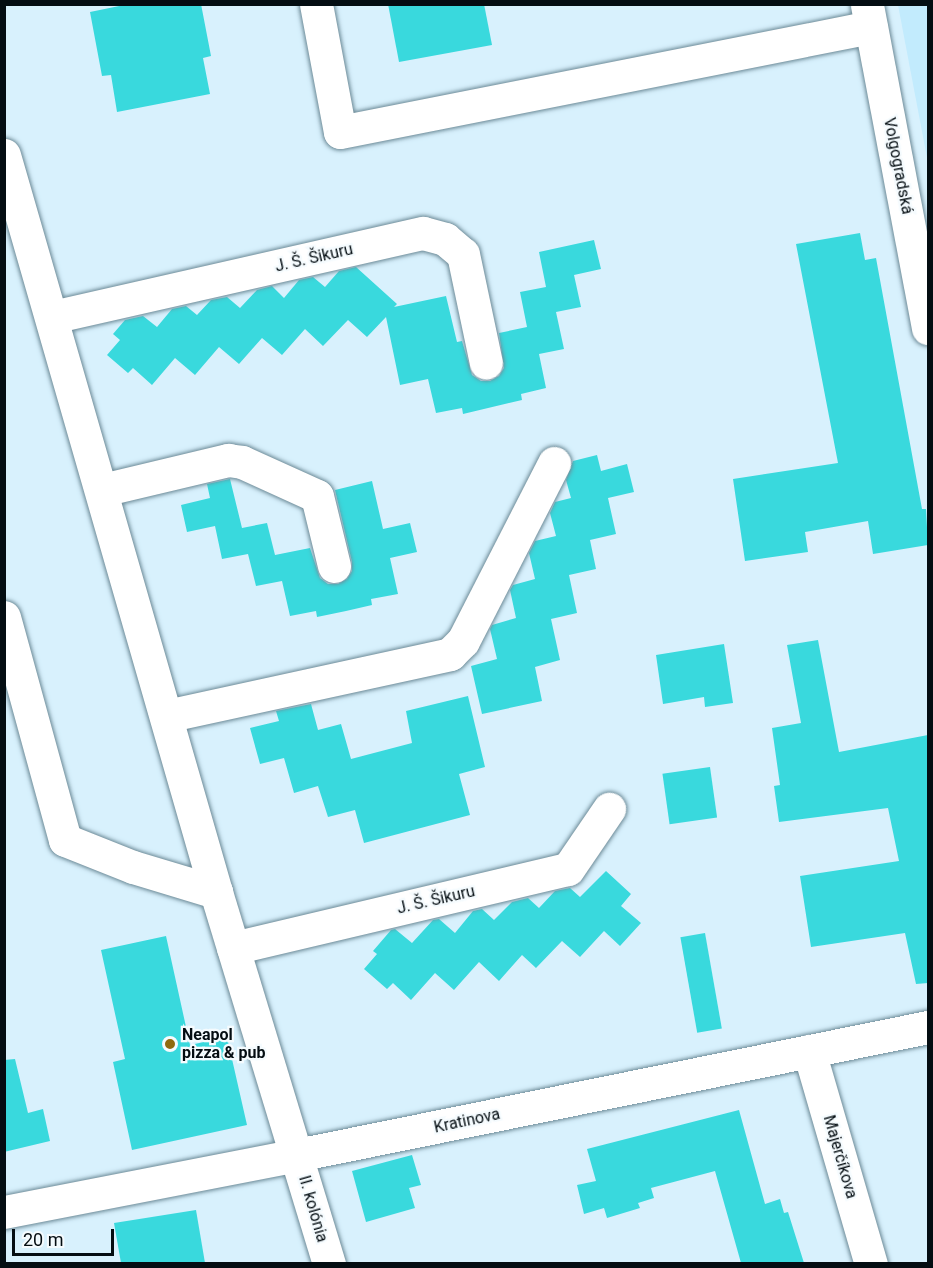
<!DOCTYPE html>
<html>
<head>
<meta charset="utf-8">
<style>
  body { margin:0 }
  #map { position:relative; width:933px; height:1268px; overflow:hidden; background:#d8f1fd; font-family:Roboto,sans-serif }
  div>[style] { position:absolute }
  .built>* { inset:0; background:#c2ebfd }
  .building>* { inset:0; background:#39d9dd; transform-origin:0 0 }
  .roads { filter:drop-shadow(0 0 2px #6c8a97) drop-shadow(0 0 2px #6c8a97) }
  .street>* { height:33px; margin:-16.5px; padding:0 16.5px; transform-origin:16.5px; border-radius:16.5px; background:#fff }
  .dots>* { width:16px; height:16px; translate:-50% -50%; box-sizing:border-box; border:3px solid #f5fbfe; border-radius:50% }
  span { translate:-50% -50%; white-space:nowrap; text-align:center; line-height:1.15; -webkit-text-stroke:4.5px #f5fbfe; paint-order:stroke }
  .street-label { font-size:16px; color:#040d12 }
  .poi-label { font-size:16px; color:#040d12; font-weight:700 }
  .left { translate:0 -50%; text-align:left }
  .frame { position:absolute; inset:0; border:6px solid #040d12; pointer-events:none }
  .scale { position:absolute; left:12px; top:1229px; width:102px; height:27px; box-sizing:border-box; border:3px solid #040d12; border-top:0; padding-left:8px; font-size:18px; line-height:21px; white-space:nowrap; color:#040d12; -webkit-text-stroke:4px #f5fbfe; paint-order:stroke }
</style>
</head>
<body>
<div id="map">
  <div class="built">
    <i style="clip-path:polygon(898px 5px,928px 5px,928px 163px)"></i>
  </div>
  <div class="building">
    <i style="clip-path:polygon(129px 4px,201px 4px,211px 56px,203px 58px,210px 94px,117px 112px,111px 75px,102px 76px,90px 12px)"></i>
    <i style="clip-path:polygon(388px 4px,484px 4px,492px 45px,399px 62px)"></i>
    <i style="clip-path:polygon(860px 233px,865px 260px,876px 258px,922px 509px,926px 509px,928px 545px,873px 554px,868px 521px,805px 532px,808px 552px,745px 561px,733px 479px,838px 463px,796px 244px)"></i>
    <i style="clip-path:polygon(594px 240px,601px 269px,574px 275px,581px 307px,556px 312px,564px 349px,539px 354px,546px 388px,521px 394px,522px 400px,463px 414px,462px 408px,436px 413px,428px 379px,400px 385px,386px 317px,367px 337px,348px 320px,323px 346px,305px 329px,282px 355px,262px 338px,239px 364px,219px 347px,195px 375px,175px 358px,152px 385px,133px 368px,128px 373px,107px 355px,120px 340px,113px 334px,125px 320px,143px 316px,157px 327px,172px 309px,186px 306px,197px 315px,211px 300px,227px 297px,240px 308px,257px 290px,272px 286px,284px 298px,299px 280px,313px 277px,325px 287px,339px 271px,356px 267px,397px 304px,394px 307px,446px 296px,457px 342px,462px 341px,472px 375px,481px 381px,490px 381px,499px 376px,504px 368px,499px 333px,527px 327px,520px 292px,546px 287px,539px 252px)"></i>
    <i style="clip-path:polygon(597px 455px,601px 471px,627px 464px,634px 492px,608px 498px,616px 534px,590px 540px,596px 569px,569px 575px,577px 613px,551px 619px,560px 660px,535px 667px,542px 701px,482px 714px,471px 666px,497px 659px,490px 629px,492px 625px,516px 618px,510px 590px,513px 585px,535px 579px,529px 553px,535px 541px,556px 536px,550px 513px,555px 502px,571px 498px,566px 480px,573px 461px)"></i>
    <i style="clip-path:polygon(230px 479px,242px 528px,267px 523px,275px 555px,310px 548px,320px 578px,328px 584px,338px 584px,347px 579px,352px 571px,352px 562px,335px 490px,372px 481px,383px 529px,410px 523px,417px 552px,390px 558px,398px 594px,371px 599px,372px 605px,346px 611px,317px 617px,316px 611px,290px 616px,282px 581px,256px 586px,248px 554px,222px 559px,215px 526px,187px 532px,181px 505px,210px 498px,207px 484px)"></i>
    <i style="clip-path:polygon(818px 640px,839px 752px,928px 735px,928px 983px,916px 984px,905px 933px,811px 947px,800px 876px,899px 861px,888px 808px,779px 822px,774px 786px,780px 785px,772px 728px,801px 723px,787px 645px)"></i>
    <i style="clip-path:polygon(724px 644px,733px 703px,705px 707px,704px 697px,663px 704px,656px 655px)"></i>
    <i style="clip-path:polygon(468px 696px,485px 767px,459px 774px,470px 815px,364px 843px,355px 810px,328px 817px,318px 786px,294px 793px,284px 758px,260px 764px,250px 728px,279px 721px,276px 711px,311px 704px,318px 730px,341px 724px,351px 759px,412px 743px,406px 711px)"></i>
    <i style="left:710px;top:767px;width:51px;height:48px;rotate:82deg"></i>
    <i style="clip-path:polygon(606px 871px,631px 894px,621px 906px,641px 923px,620px 946px,604px 931px,580px 957px,562px 941px,536px 968px,522px 955px,499px 981px,479px 962px,454px 990px,435px 973px,411px 1000px,393px 983px,387px 989px,364px 969px,377px 954px,373px 951px,391px 930px,395px 929px,412px 943px,433px 920px,439px 919px,455px 933px,473px 911px,482px 909px,494px 920px,512px 902px,528px 898px,539px 908px,555px 891px,570px 888px,580px 897px)"></i>
    <i style="left:705px;top:933px;width:97px;height:25px;rotate:80deg"></i>
    <i style="clip-path:polygon(166px 936px,190px 1045px,227px 1037px,247px 1125px,132px 1150px,113px 1062px,125px 1059px,101px 950px)"></i>
    <i style="clip-path:polygon(15px 1059px,28px 1113px,43px 1109px,50px 1141px,4px 1152px,4px 1060px)"></i>
    <i style="clip-path:polygon(739px 1110px,765px 1204px,780px 1199px,784px 1213px,788px 1212px,804px 1263px,741px 1263px,715px 1171px,651px 1188px,654px 1198px,638px 1203px,640px 1208px,607px 1218px,604px 1208px,584px 1214px,577px 1185px,596px 1181px,587px 1149px)"></i>
    <i style="clip-path:polygon(412px 1155px,421px 1185px,409px 1188px,415px 1208px,366px 1222px,352px 1171px)"></i>
    <i style="clip-path:polygon(196px 1210px,205px 1263px,121px 1263px,114px 1223px)"></i>
  </div>
  <div class="roads">
    <div class="street">
      <i style="left:316px;top:4px;width:130px;rotate:79.4deg"></i>
      <i style="left:340px;top:132px;width:541px;rotate:-11.19deg"></i>
      <i style="left:867px;top:5px;width:329px;rotate:79.3deg"></i>
      <i style="left:4px;top:155px;width:767px;rotate:73.95deg"></i>
      <i style="left:216px;top:892px;width:389px;rotate:73.1deg"></i>
      <i style="left:52px;top:317px;width:380px;rotate:-12.8deg"></i>
      <i style="left:423px;top:233px;width:23px;rotate:15deg"></i>
      <i style="left:445px;top:239px;width:23px;rotate:40deg"></i>
      <i style="left:463px;top:254px;width:111px;rotate:78.1deg"></i>
      <i style="left:102px;top:490px;width:130px;rotate:-13.4deg"></i>
      <i style="left:228px;top:460px;width:14px;rotate:8deg"></i>
      <i style="left:242px;top:462px;width:82px;rotate:24.4deg"></i>
      <i style="left:317px;top:496px;width:72px;rotate:76.3deg"></i>
      <i style="left:4px;top:617px;width:231px;rotate:74.7deg"></i>
      <i style="left:65px;top:840px;width:73px;rotate:21.7deg"></i>
      <i style="left:133px;top:867px;width:87px;rotate:16.8deg"></i>
      <i style="left:166px;top:716px;width:291px;rotate:-12.3deg"></i>
      <i style="left:450px;top:654px;width:18px;rotate:-45deg"></i>
      <i style="left:463px;top:641px;width:200px;rotate:-62.9deg"></i>
      <i style="left:233px;top:948px;width:344px;rotate:-13.3deg"></i>
      <i style="left:568px;top:869px;width:73px;rotate:-55.7deg"></i>
      <i style="left:809px;top:1051px;width:222px;rotate:73.8deg"></i>
      <i style="left:4px;top:1212px;width:298px;rotate:-11deg"></i>
      <i style="left:297px;top:1155px;width:644px;rotate:-11.47deg"></i>
    </div>
  </div>
  <div class="dots">
    <i style="left:170px;top:1044px;background:#8f6a0e"></i>
  </div>
  <div class="street-label">
    <span style="left:898px;top:166px;rotate:79deg">Volgogradská</span>
    <span style="left:314px;top:258px;rotate:-13deg">J. Š. Šikuru</span>
    <span style="left:436px;top:900px;rotate:-13deg">J. Š. Šikuru</span>
    <span style="left:467px;top:1121px;rotate:-12deg">Kratinova</span>
    <span style="left:840px;top:1157px;rotate:74deg">Majerčíkova</span>
    <span style="left:313px;top:1209px;rotate:74deg">II. kolónia</span>
  </div>
  <div class="poi-label">
    <span class="left" style="left:182px;top:1044px">Neapol<br>pizza &amp; pub</span>
  </div>
  <div class="frame"></div>
  <div class="scale">20 m</div>
</div>
</body>
</html>
